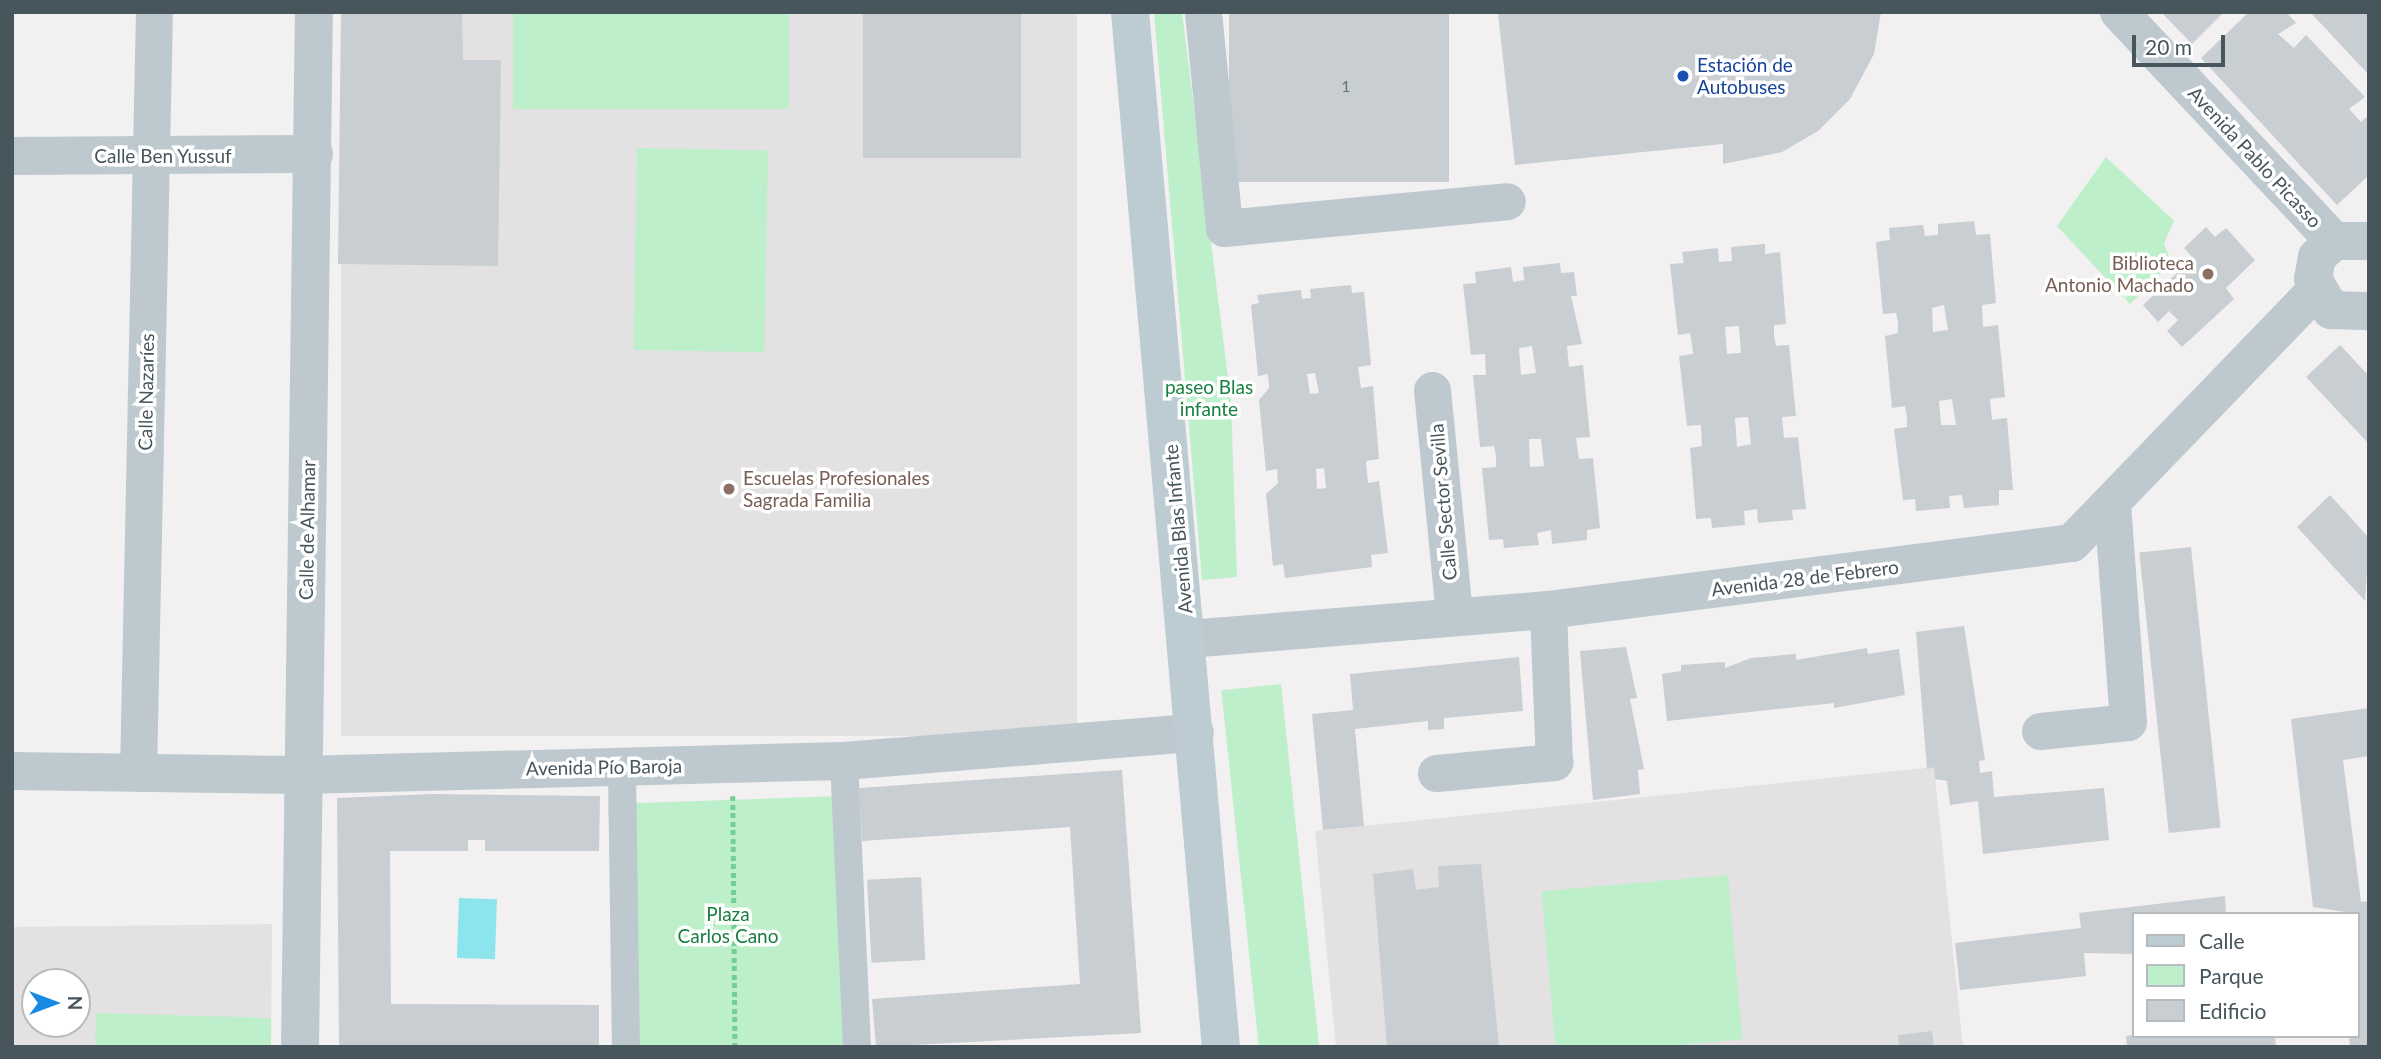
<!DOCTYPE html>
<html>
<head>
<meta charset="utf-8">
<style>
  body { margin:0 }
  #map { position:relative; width:2381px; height:1059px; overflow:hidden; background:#f2f0f0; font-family:Lato,sans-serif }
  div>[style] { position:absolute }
  .education>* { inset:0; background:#e3e1e2; transform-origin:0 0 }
  .green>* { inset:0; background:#beefcb; transform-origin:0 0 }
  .water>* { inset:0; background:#8ce4ec; transform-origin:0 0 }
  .building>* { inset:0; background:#c9ced2; transform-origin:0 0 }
  .path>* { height:4.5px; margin-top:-2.25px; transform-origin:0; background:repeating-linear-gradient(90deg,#76cd98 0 5px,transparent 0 8.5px) }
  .pedestrian>* { height:28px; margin:-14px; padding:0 14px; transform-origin:14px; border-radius:14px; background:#bdc9ce }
  .minor>* { height:37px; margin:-18.5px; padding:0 18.5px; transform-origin:18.5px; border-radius:18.5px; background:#bdc9ce }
  .tertiary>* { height:38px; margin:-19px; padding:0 19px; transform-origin:19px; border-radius:19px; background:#bdc9ce }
  .secondary>* { height:38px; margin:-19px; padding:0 19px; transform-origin:19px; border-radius:19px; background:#bdcbd3 }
  .dots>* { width:19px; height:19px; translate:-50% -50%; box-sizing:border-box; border:4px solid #fff; border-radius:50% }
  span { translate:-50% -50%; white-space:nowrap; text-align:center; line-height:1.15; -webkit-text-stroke:7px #fff; paint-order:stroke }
  .number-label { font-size:16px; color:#68747a }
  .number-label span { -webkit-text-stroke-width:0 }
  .transit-label { font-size:19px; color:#164399 }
  .left { translate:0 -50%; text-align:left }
  .street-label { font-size:19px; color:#47565d }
  .education-label { font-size:19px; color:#785e54 }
  .right { translate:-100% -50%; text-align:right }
  .park-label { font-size:19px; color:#177f3e }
  .frame { position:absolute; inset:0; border:14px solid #47565d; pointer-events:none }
  .legend { position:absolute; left:2132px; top:912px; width:228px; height:126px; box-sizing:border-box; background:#fff; border:2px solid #b5bbbe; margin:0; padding:9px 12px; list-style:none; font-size:21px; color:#47565d }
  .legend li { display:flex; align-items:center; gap:14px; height:35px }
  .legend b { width:35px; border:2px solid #b5bbbe }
  .north { position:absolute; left:21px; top:968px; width:70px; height:70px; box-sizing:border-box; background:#fff; border:2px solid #b5bbbe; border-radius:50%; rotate:90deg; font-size:19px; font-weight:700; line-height:28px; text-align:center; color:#47565d }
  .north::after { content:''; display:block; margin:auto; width:24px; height:32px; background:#198ae2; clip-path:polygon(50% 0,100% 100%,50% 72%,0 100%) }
  .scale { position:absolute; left:2132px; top:35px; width:93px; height:32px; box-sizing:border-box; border:4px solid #47565d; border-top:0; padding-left:9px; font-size:21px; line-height:24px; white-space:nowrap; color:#47565d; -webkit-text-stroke:5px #fff; paint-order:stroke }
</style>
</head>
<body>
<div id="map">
  <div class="education">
    <i style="left:341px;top:12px;width:736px;height:724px"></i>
    <i style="clip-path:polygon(1934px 767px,1963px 1047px,1336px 1047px,1315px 831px)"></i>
    <i style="clip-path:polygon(evenodd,272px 924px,271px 1047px,12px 1047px,12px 927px,272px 924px,35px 982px,77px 982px,77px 1024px,35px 1024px,35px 982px)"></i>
  </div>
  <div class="green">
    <i style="left:513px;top:12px;width:276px;height:97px"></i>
    <i style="clip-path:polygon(1154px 12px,1182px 12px,1231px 401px,1237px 577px,1202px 580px)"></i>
    <i style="left:637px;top:148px;width:131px;height:202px;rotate:1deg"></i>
    <i style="clip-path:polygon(2106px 157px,2174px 221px,2164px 243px,2171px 263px,2130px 304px,2057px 226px)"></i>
    <i style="left:1281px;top:684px;width:365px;height:60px;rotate:84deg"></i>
    <i style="left:840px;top:796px;width:251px;height:232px;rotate:88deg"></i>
    <i style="left:1728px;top:875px;width:165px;height:187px;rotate:85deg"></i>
    <i style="clip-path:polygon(96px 1013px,271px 1018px,271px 1047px,95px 1047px)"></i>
  </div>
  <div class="water">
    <i style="left:459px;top:898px;width:38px;height:60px;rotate:2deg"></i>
  </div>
  <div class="building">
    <i style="clip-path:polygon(341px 12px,462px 12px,463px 60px,501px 60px,498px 266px,338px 264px)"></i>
    <i style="left:863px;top:12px;width:158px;height:146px"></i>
    <i style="left:1229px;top:12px;width:220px;height:170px"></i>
    <i style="clip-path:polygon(1881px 12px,1874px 54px,1850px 99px,1818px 131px,1782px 152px,1723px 164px,1723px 144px,1515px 165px,1498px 14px)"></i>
    <i style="clip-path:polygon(2161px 12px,2224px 12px,2192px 44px)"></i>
    <i style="clip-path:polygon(2249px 12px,2286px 12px,2296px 23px,2278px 34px,2294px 48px,2306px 35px,2365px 97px,2349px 109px,2361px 122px,2369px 115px,2369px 175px,2337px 205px,2201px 58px)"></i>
    <i style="clip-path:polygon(2310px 12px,2369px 12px,2369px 75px)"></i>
    <i style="clip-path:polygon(evenodd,1974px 221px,1976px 235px,1990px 234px,1996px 303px,1982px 305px,1983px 327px,1998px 325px,2005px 397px,1990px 399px,1992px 420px,2007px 418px,2013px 490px,1999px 490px,1999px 505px,1964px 508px,1962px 495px,1949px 496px,1950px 508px,1916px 511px,1915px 499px,1903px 500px,1894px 429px,1907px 427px,1907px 417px,1905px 406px,1892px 408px,1885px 336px,1898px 333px,1898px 322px,1896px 313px,1883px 314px,1876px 242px,1890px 240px,1889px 228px,1923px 225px,1925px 236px,1938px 235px,1938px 224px,1974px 221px,1944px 305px,1948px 330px,1933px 332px,1932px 308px,1944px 305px,1974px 221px,1952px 399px,1956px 425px,1941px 425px,1939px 401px,1952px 399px)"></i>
    <i style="clip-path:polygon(2206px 227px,2215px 237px,2226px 228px,2255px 260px,2226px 288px,2234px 299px,2182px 347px,2167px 331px,2178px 320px,2169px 311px,2158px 322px,2143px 305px,2193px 258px,2184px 248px)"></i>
    <i style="clip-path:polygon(evenodd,1765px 244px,1765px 254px,1780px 252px,1786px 324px,1774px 325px,1774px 336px,1776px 346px,1789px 345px,1796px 416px,1782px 417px,1783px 428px,1784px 438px,1798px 437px,1806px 509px,1792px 510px,1793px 520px,1758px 523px,1757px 509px,1744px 511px,1745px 525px,1712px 528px,1711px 518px,1696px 519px,1690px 448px,1702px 446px,1701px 425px,1687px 426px,1679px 356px,1693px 354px,1692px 344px,1690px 333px,1678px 335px,1670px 264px,1684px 263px,1682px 252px,1718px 248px,1719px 262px,1732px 261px,1731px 247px,1765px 244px,1739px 326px,1741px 353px,1727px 354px,1725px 327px,1739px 326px,1765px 244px,1748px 417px,1751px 444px,1737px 447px,1735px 418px,1748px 417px)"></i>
    <i style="clip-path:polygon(evenodd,1560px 263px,1561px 273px,1574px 272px,1577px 296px,1571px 296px,1582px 344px,1567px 346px,1569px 367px,1583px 365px,1590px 437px,1576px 438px,1579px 459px,1593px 458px,1600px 528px,1587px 530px,1587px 540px,1552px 544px,1551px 530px,1537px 533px,1539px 545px,1504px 548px,1503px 539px,1489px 540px,1482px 468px,1496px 467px,1496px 456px,1494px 446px,1480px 447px,1473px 375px,1486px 375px,1485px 354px,1471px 355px,1463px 284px,1476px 283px,1475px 272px,1511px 267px,1513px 282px,1524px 280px,1523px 267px,1560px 263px,1532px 346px,1536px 373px,1521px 375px,1519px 348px,1532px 346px,1560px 263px,1529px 439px,1541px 439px,1544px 466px,1530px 467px,1529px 439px)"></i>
    <i style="clip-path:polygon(evenodd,1351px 285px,1352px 293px,1364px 292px,1371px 365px,1358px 367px,1361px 388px,1373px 386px,1379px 459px,1366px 461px,1367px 473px,1368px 483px,1379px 481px,1388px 553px,1371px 555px,1372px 567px,1285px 578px,1283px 564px,1273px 566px,1266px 494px,1278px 483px,1277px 469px,1266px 471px,1259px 400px,1269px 388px,1268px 374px,1258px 376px,1251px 305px,1259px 303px,1257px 295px,1301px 290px,1302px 299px,1311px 298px,1310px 289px,1351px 285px,1315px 373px,1319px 393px,1310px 394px,1307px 374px,1315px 373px,1351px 285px,1324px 468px,1326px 488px,1317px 489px,1316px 469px,1324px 468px)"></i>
    <i style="clip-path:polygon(2340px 345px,2369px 376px,2369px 444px,2306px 377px)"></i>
    <i style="clip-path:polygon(2330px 495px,2369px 538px,2365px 601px,2297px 527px)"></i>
    <i style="left:2191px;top:547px;width:282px;height:52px;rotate:84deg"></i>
    <i style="clip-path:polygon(1964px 626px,1985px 760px,1979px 761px,1980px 773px,1992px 771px,1994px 797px,2104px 788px,2109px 840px,1983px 854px,1978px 801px,1950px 805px,1947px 781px,1935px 779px,1934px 767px,1927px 769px,1916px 632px)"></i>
    <i style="clip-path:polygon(1626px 647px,1637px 698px,1630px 699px,1644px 769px,1638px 770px,1640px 794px,1593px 800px,1580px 651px)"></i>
    <i style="clip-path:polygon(1867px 648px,1868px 654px,1899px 649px,1905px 695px,1834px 708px,1834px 703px,1667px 721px,1662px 674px,1681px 671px,1681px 665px,1725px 662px,1725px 668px,1751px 658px,1796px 654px,1796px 660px)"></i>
    <i style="clip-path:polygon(1519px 657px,1523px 711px,1444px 718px,1444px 729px,1428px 730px,1428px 721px,1355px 729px,1364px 826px,1323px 830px,1312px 714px,1353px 710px,1350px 674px)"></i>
    <i style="clip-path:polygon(2369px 708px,2369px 756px,2343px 760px,2361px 902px,2369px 901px,2369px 1047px,2350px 1047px,2349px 1036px,2358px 1036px,2358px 914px,2313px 907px,2291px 719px)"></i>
    <i style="clip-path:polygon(1122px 770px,1141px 1033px,876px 1047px,872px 999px,1080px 984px,1070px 827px,862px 841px,859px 788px)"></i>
    <i style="clip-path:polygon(433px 794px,600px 796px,599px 851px,485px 851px,485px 840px,468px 840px,468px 851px,390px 851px,391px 1004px,599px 1005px,599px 1047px,339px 1047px,337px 798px)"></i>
    <i style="clip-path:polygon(1481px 864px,1499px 1047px,1387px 1047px,1373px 874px,1413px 869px,1416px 890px,1439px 887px,1438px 866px)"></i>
    <i style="left:921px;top:877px;width:83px;height:54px;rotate:87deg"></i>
    <i style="clip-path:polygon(2225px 896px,2226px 914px,2134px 914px,2134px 954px,2084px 953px,2086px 976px,1960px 990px,1955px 943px,2081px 928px,2079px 913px)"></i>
    <i style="clip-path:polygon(1932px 1031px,1934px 1047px,1899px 1047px,1898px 1035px)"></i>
    <i style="clip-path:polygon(2134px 1035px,2275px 1036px,2276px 1047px,2127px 1047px,2126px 1036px)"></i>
  </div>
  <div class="path">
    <i style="left:733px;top:796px;width:251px;rotate:89.5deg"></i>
  </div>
  <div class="pedestrian">
    <i style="left:844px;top:761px;width:286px;rotate:87.4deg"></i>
    <i style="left:622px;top:767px;width:280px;rotate:89.2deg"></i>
  </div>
  <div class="minor">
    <i style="left:1203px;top:12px;width:217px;rotate:84.4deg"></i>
    <i style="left:1224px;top:228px;width:284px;rotate:-5.4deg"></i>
    <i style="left:1432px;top:390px;width:225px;rotate:84.4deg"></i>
    <i style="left:2040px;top:731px;width:88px;rotate:-5.8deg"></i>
    <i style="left:2128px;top:722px;width:221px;rotate:-94.2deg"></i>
    <i style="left:138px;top:773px;width:761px;rotate:-88.8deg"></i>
    <i style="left:1436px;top:773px;width:119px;rotate:-5.3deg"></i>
    <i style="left:1554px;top:762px;width:152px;rotate:-92.3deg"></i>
  </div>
  <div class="tertiary">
    <i style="left:2119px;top:12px;width:314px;rotate:46.8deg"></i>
    <i style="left:12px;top:156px;width:302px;rotate:-0.4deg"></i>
    <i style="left:2369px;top:241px;width:35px;rotate:180deg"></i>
    <i style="left:2334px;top:241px;width:23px;rotate:137deg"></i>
    <i style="left:2317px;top:257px;width:22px;rotate:100deg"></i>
    <i style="left:2313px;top:279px;width:36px;rotate:60deg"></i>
    <i style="left:2331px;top:310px;width:38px;rotate:2deg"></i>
    <i style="left:1188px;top:639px;width:361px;rotate:-4.6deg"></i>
    <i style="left:1548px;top:610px;width:528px;rotate:-7.29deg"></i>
    <i style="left:2072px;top:543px;width:350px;rotate:-46deg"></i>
    <i style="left:12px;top:771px;width:290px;rotate:0.8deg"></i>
    <i style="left:302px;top:775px;width:542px;rotate:-1.48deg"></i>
    <i style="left:844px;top:761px;width:352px;rotate:-4.6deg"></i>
    <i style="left:300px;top:1047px;width:1035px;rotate:-89.23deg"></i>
  </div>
  <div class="secondary">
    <i style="left:1130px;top:12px;width:1039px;rotate:84.98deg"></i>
  </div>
  <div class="dots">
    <i style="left:1683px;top:76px;background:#1a4fb4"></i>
    <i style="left:2208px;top:274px;background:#8d6e63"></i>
    <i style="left:729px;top:489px;background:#8d6e63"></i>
  </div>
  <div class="number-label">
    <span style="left:1346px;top:86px">1</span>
  </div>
  <div class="transit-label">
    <span class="left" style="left:1697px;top:76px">Estación de<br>Autobuses</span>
  </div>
  <div class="street-label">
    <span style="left:163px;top:156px">Calle Ben Yussuf</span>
    <span style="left:2255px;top:157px;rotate:47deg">Avenida Pablo Picasso</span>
    <span style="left:146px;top:392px;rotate:-89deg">Calle Nazaríes</span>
    <span style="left:1443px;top:502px;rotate:-95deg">Calle Sector Sevilla</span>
    <span style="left:1178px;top:529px;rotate:-95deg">Avenida Blas Infante</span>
    <span style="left:307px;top:530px;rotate:-89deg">Calle de Alhamar</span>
    <span style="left:1805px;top:578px;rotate:-7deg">Avenida 28 de Febrero</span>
    <span style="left:604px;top:767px;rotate:-1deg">Avenida Pío Baroja</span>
  </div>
  <div class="education-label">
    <span class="right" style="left:2194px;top:274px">Biblioteca<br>Antonio Machado</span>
    <span class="left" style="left:743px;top:489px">Escuelas Profesionales<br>Sagrada Familia</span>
  </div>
  <div class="park-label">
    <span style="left:1209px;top:398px">paseo Blas<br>infante</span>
    <span style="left:728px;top:925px">Plaza<br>Carlos Cano</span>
  </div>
  <div class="frame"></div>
  <ul class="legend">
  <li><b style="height:9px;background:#bdcbd3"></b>Calle</li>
  <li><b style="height:19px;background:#beefcb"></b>Parque</li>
  <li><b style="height:19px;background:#c9ced2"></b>Edificio</li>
  </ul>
  <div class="north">N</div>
  <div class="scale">20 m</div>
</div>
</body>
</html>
